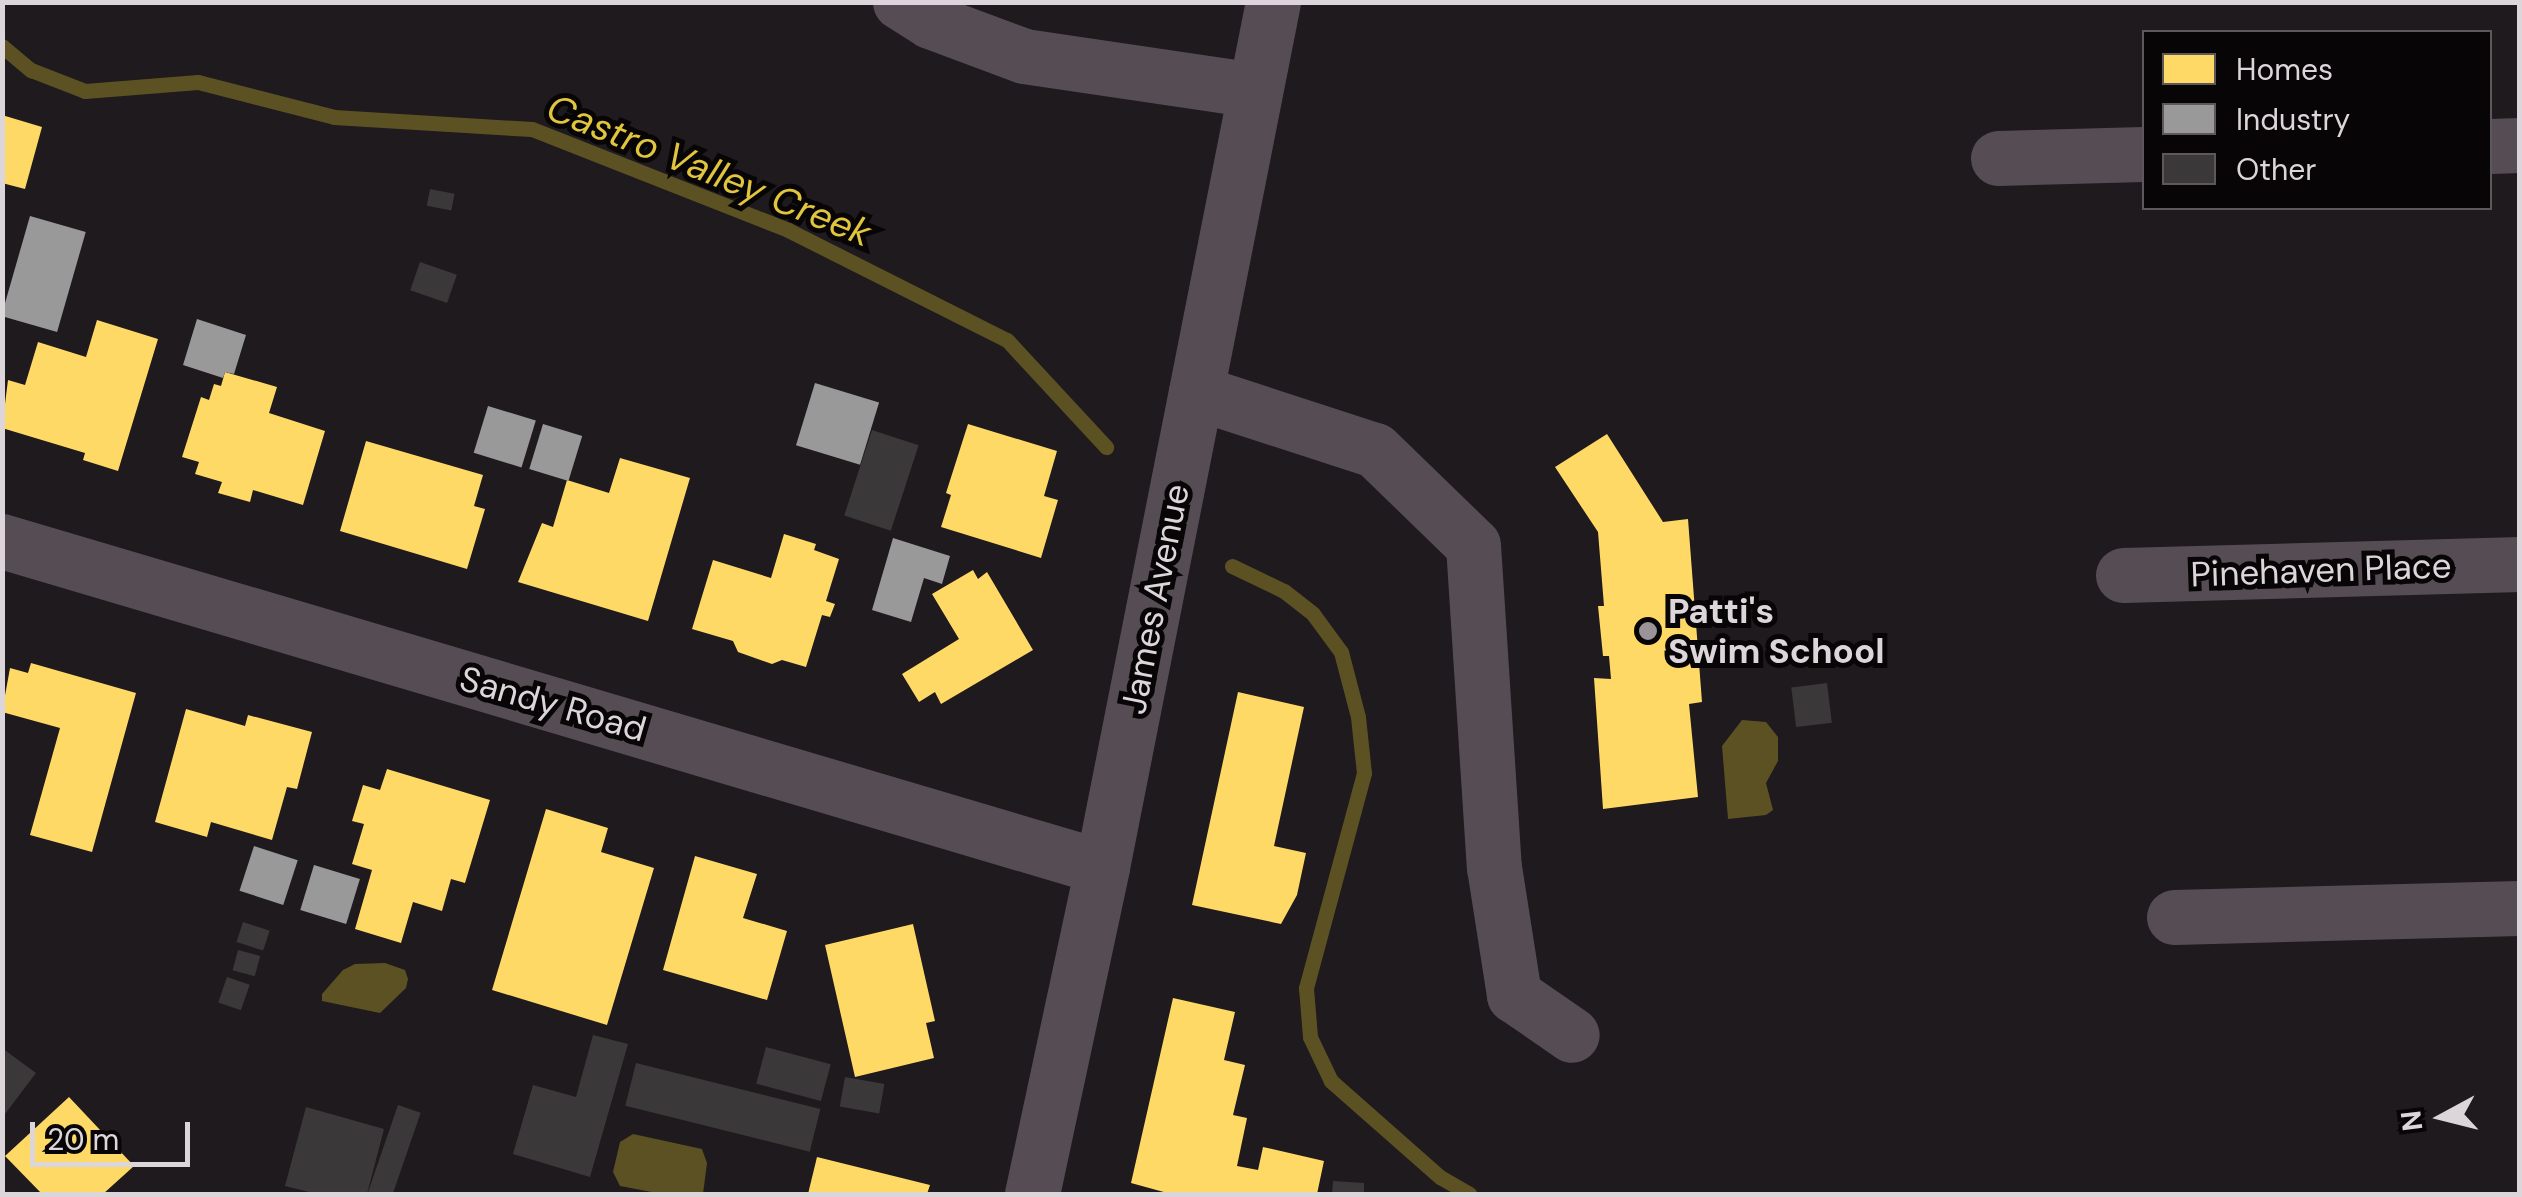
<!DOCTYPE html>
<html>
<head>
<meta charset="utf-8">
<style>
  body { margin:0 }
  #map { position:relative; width:2522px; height:1197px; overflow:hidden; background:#1e1a1d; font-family:"DM Sans",sans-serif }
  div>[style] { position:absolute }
  .water>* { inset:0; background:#5c5122 }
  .homes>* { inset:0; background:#ffd966 }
  .industry>* { inset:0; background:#999; transform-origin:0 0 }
  .stream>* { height:15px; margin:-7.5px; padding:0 7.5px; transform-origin:7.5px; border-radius:7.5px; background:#5c5122 }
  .building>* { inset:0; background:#3b383a; transform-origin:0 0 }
  .minor>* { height:55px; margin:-27.5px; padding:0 27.5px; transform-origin:27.5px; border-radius:27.5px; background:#564d54 }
  .dots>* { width:28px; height:28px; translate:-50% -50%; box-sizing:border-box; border:5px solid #080507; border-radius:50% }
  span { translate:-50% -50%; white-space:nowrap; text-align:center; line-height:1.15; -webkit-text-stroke:10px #080507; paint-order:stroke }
  .street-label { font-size:35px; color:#dcd6da }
  .poi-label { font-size:35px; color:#dcd6da; font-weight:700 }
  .left { translate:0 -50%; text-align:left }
  .water-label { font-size:38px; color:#e1c53d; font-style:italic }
  .frame { position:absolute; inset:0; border:5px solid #dcd6da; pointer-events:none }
  .legend { position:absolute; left:2142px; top:30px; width:350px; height:180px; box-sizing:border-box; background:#080507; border:2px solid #5d595b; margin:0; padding:12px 18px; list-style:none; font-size:30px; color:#dcd6da }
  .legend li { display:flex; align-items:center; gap:20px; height:50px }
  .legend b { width:50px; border:2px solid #5d595b }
  .north { position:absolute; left:2392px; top:1067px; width:100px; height:100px; -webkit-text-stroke:8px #080507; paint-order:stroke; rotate:263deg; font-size:28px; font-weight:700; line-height:40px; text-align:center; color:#dcd6da }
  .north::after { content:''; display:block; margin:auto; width:35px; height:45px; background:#dcd6da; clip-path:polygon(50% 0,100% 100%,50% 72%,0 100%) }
  .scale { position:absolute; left:30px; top:1122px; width:160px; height:45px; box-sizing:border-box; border:5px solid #dcd6da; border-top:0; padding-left:12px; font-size:30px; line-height:35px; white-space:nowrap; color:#dcd6da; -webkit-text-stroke:8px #080507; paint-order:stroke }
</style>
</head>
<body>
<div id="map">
  <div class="water">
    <i style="clip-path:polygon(1742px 720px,1766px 722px,1778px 737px,1778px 761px,1766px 783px,1773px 810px,1766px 815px,1728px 819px,1722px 746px)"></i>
    <i style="clip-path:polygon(385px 963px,405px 970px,408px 979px,406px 988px,380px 1013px,322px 1001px,322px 994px,343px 970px,355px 964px)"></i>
    <i style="clip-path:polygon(633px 1134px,702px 1149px,707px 1163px,703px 1194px,662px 1194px,620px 1186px,613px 1172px,620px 1142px)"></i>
  </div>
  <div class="homes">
    <i style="clip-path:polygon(2px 115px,42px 127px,25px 189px,2px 183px)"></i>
    <i style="clip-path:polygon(97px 320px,158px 339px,118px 471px,83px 460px,85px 453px,2px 428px,8px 380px,25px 385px,38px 342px,86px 357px)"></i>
    <i style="clip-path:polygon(225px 372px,277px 387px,269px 413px,325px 431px,303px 505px,253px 490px,250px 502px,218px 493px,222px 482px,195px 474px,199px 462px,182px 457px,201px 397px,209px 400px,214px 384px,221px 386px)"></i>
    <i style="clip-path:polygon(968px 424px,1057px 451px,1044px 496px,1058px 500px,1041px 558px,941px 527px,951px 495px,946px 493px)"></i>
    <i style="clip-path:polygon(1607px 434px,1663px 522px,1688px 519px,1702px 702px,1689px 704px,1698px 797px,1603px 809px,1594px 678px,1611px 679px,1609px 656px,1603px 656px,1598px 606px,1604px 606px,1598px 532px,1555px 467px)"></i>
    <i style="clip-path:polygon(366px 441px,483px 475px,474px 506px,485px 509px,467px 569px,340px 531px)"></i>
    <i style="clip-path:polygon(620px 458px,690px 478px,648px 621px,518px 582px,542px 523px,553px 527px,567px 480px,609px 493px)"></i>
    <i style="clip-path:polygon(784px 534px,816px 544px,814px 550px,839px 559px,826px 601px,835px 604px,830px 617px,822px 615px,806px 667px,782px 660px,772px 664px,738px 652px,733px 641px,692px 629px,713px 560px,771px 578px)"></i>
    <i style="clip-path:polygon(973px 570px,978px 579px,987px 572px,1033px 650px,941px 704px,935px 692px,919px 702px,902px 674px,959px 639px,932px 594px)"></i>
    <i style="clip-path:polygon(31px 663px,136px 693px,92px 852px,30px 835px,60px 728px,2px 712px,10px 668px,28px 673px)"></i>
    <i style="clip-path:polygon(1238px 692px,1304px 707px,1274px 846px,1306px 853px,1297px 895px,1281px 924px,1192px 905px)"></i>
    <i style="clip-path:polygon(186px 709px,245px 726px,248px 715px,312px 732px,297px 789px,287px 787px,272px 840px,211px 822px,207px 837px,155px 822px)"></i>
    <i style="clip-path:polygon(387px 769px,490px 800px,465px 883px,451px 879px,442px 911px,413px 902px,401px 943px,355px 929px,372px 870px,352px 864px,364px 824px,352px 821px,363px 785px,380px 790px)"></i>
    <i style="clip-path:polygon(546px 809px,608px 828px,601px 852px,654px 868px,607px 1025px,492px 990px)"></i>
    <i style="clip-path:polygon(695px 856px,757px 874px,743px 918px,787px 931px,767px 1000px,663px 970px)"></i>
    <i style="clip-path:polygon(913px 924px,935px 1021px,926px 1023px,934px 1058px,855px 1077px,825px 945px)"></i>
    <i style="clip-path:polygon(1173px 998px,1235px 1012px,1224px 1060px,1245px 1065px,1233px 1115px,1247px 1118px,1237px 1166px,1258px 1170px,1263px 1147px,1324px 1161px,1317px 1194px,1171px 1194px,1131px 1183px)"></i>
    <i style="clip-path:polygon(69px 1097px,134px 1166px,103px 1194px,42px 1194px,5px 1156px)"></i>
    <i style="clip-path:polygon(817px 1157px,930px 1185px,927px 1194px,808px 1194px)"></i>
  </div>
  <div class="industry">
    <i style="left:30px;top:216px;width:58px;height:104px;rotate:16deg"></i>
    <i style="clip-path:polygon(197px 319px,246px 335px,234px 374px,225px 372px,223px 378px,183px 365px)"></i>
    <i style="left:815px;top:383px;width:67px;height:65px;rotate:17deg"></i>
    <i style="left:488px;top:406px;width:50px;height:49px;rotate:17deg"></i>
    <i style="left:543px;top:424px;width:41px;height:47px;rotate:17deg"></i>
    <i style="clip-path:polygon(893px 538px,950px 556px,942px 584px,924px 578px,911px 622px,872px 610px)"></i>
    <i style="left:254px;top:846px;width:46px;height:47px;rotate:18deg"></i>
    <i style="left:314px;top:865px;width:48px;height:47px;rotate:17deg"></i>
  </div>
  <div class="stream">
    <i style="left:2px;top:46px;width:38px;rotate:40deg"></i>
    <i style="left:31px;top:70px;width:58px;rotate:21.3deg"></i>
    <i style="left:85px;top:91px;width:113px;rotate:-4.6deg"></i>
    <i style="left:198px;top:82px;width:140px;rotate:14.4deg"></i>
    <i style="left:334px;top:117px;width:198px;rotate:3.5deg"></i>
    <i style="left:532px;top:129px;width:275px;rotate:21.5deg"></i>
    <i style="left:788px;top:230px;width:245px;rotate:26.7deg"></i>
    <i style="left:1007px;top:340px;width:146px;rotate:47.2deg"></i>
    <i style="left:1232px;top:566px;width:58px;rotate:25.7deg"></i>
    <i style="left:1284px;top:591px;width:37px;rotate:38deg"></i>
    <i style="left:1313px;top:614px;width:47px;rotate:53.6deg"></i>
    <i style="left:1341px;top:652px;width:67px;rotate:75.3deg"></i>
    <i style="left:1358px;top:717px;width:56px;rotate:83.9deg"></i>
    <i style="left:1364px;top:773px;width:223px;rotate:105.1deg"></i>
    <i style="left:1306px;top:988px;width:49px;rotate:85.3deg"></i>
    <i style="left:1310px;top:1037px;width:49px;rotate:64.5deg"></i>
    <i style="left:1331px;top:1081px;width:145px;rotate:41.4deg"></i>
    <i style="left:1440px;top:1177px;width:34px;rotate:30deg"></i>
  </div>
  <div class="building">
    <i style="left:430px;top:189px;width:25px;height:17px;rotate:11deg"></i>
    <i style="left:420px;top:262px;width:39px;height:30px;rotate:19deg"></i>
    <i style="left:872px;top:430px;width:49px;height:90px;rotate:18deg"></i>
    <i style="left:1827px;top:683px;width:40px;height:36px;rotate:83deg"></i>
    <i style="left:243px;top:922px;width:28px;height:21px;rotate:18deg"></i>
    <i style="left:238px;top:950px;width:23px;height:21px;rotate:15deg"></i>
    <i style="left:227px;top:977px;width:24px;height:27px;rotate:19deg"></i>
    <i style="clip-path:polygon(593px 1035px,628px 1044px,590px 1177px,513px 1154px,533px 1085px,576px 1097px)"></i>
    <i style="left:766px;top:1047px;width:67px;height:38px;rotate:15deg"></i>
    <i style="clip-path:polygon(2px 1048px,36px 1073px,2px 1118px)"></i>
    <i style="left:636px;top:1063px;width:190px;height:44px;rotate:14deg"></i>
    <i style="left:845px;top:1077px;width:40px;height:30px;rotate:10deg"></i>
    <i style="left:398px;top:1105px;width:24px;height:92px;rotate:19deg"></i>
    <i style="clip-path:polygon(306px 1107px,384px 1129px,367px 1194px,317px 1194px,285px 1186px)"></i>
    <i style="clip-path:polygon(1333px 1181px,1364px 1183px,1364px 1194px,1332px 1194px)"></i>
  </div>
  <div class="minor">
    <i style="left:900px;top:2px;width:36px;rotate:32deg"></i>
    <i style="left:930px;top:21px;width:100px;rotate:20.4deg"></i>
    <i style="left:1024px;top:56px;width:233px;rotate:8.4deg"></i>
    <i style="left:2490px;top:146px;width:30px;rotate:-2deg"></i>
    <i style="left:1998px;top:158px;width:146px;rotate:-1.6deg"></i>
    <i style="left:1196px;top:392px;width:188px;rotate:18deg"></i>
    <i style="left:1375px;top:450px;width:136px;rotate:44.1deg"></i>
    <i style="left:1473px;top:545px;width:323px;rotate:86.3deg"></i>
    <i style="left:1494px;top:867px;width:130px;rotate:81.1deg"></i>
    <i style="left:1514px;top:995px;width:70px;rotate:34.6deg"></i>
    <i style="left:2px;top:541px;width:1147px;rotate:16.51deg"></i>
    <i style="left:2123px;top:575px;width:397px;rotate:-1.6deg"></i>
    <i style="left:2174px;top:917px;width:346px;rotate:-1.5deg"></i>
    <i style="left:1032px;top:1194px;width:334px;rotate:-77.9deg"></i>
    <i style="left:1102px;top:867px;width:882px;rotate:-78.82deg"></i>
  </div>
  <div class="dots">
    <i style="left:1648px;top:631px;background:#9a9498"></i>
  </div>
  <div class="street-label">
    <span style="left:2321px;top:570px;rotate:-2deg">Pinehaven Place</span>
    <span style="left:1155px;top:599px;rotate:-79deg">James Avenue</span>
    <span style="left:553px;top:704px;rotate:16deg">Sandy Road</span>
  </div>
  <div class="poi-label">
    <span class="left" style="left:1668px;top:631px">Patti's<br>Swim School</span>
  </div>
  <div class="water-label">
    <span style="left:709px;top:171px;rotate:22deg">Castro Valley Creek</span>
  </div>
  <div class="frame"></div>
  <ul class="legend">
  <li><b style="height:28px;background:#ffd966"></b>Homes</li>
  <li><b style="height:28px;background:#999"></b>Industry</li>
  <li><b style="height:28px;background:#3b383a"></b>Other</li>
  </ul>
  <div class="north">N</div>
  <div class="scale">20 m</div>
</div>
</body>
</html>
